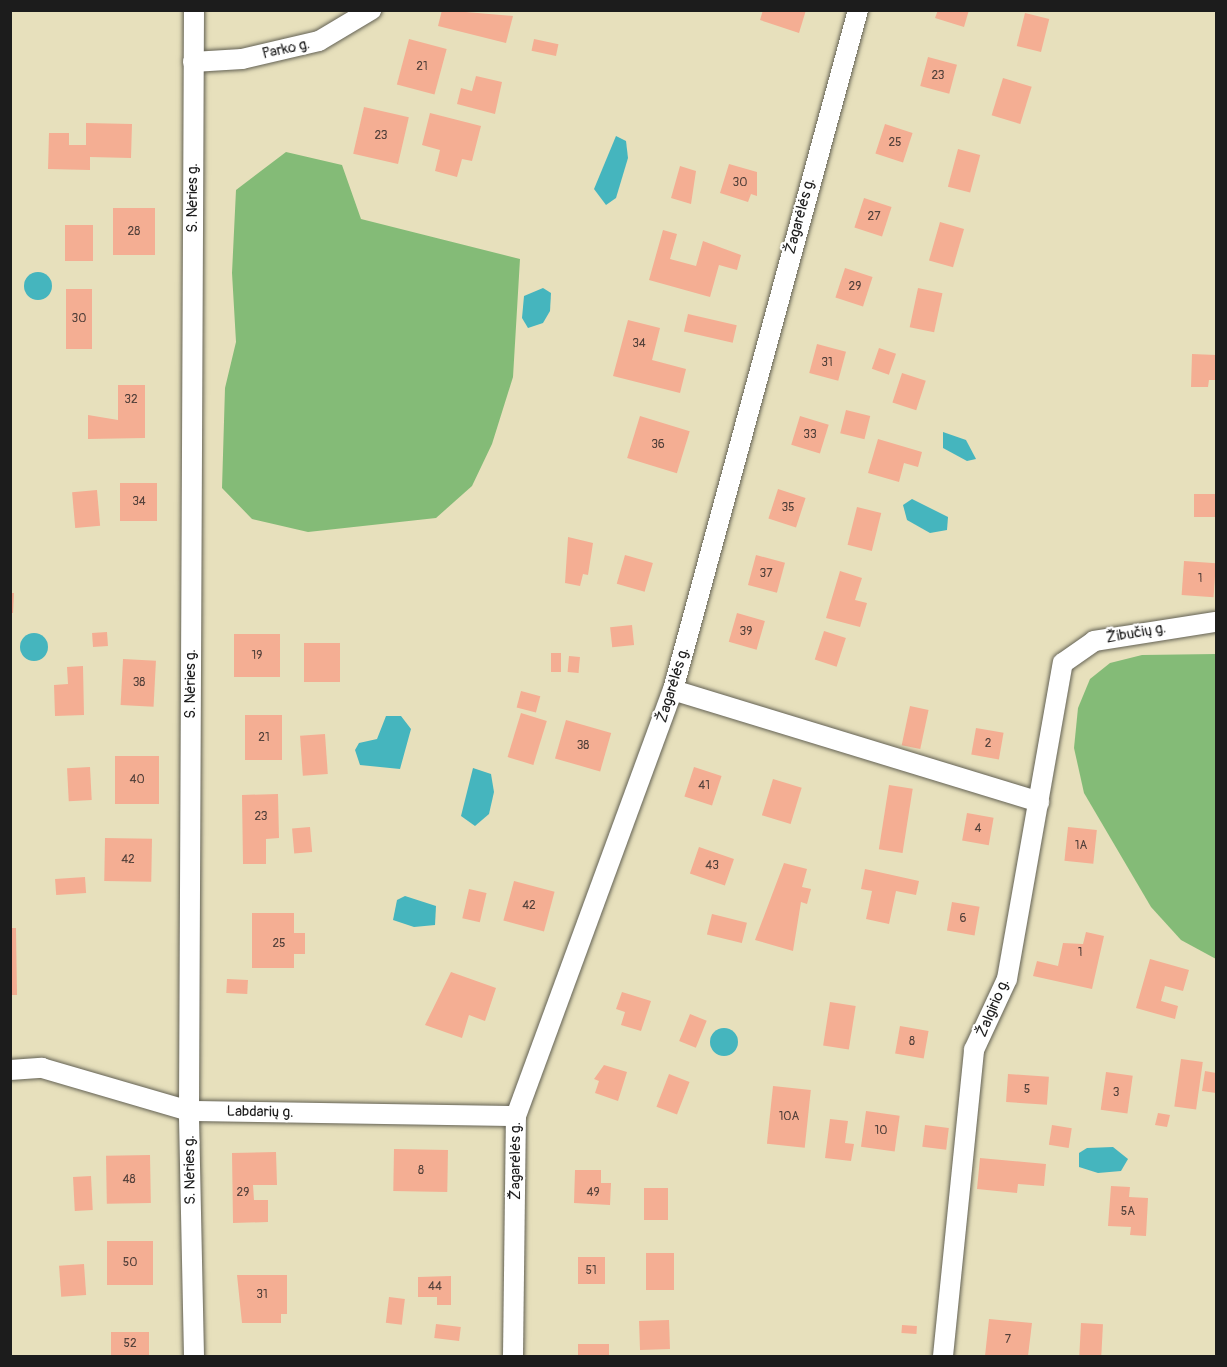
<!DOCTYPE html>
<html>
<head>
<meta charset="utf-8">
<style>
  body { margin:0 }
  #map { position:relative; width:1227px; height:1367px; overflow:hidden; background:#e7e0bc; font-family:Pangolin,sans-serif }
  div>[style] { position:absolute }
  .forest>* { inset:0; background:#84bb77 }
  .water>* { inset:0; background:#45b5be }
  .round { border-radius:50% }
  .building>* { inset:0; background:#f4ae93; transform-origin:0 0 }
  .roads { filter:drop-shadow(0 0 2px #636154) drop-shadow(0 0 2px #636154) }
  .minor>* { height:20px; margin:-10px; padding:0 10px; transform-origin:10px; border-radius:10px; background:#fff }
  span { translate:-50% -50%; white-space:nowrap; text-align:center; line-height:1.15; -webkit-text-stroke:4.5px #fff; paint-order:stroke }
  .number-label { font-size:12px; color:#52403a }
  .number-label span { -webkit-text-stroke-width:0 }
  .street-label { font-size:15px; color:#1c1c1c }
  .frame { position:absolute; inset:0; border:12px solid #1c1c1c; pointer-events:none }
</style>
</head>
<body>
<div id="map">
  <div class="forest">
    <i style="clip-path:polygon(286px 152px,342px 165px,361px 219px,520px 259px,513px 377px,492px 444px,472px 486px,436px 518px,308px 532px,252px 519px,222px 488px,225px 388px,236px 342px,232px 273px,236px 190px)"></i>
    <i style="clip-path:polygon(1216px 654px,1216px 959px,1181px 940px,1151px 907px,1084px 793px,1074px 748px,1078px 708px,1090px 679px,1110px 663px,1142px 655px)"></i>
  </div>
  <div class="water">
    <i style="clip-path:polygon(616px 136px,626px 141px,628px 158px,616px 198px,606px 205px,594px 189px)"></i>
    <i class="round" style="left:24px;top:272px;width:28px;height:28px"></i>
    <i style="clip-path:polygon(543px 288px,551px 293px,550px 311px,543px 323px,528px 328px,522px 318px,524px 296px)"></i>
    <i style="clip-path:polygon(943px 432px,966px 440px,976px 459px,967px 461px,943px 448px)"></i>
    <i style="clip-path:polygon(912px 499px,948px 517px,947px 530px,930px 533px,907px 520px,903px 505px)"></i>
    <i class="round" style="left:20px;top:633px;width:28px;height:28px"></i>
    <i style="clip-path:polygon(386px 716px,401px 716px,411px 729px,400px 769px,360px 765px,355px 750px,359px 743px,377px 739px)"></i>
    <i style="clip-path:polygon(473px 768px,491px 774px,494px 792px,489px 814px,475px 826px,461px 816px)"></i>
    <i style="clip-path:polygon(405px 896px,436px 906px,435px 925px,414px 927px,393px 920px,397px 900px)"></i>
    <i class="round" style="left:710px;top:1028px;width:28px;height:28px"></i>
    <i style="clip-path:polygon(1113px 1147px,1128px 1159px,1121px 1171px,1098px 1173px,1079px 1167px,1079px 1153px,1087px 1148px)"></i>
  </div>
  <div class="building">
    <i style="clip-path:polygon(442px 10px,513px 16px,506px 43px,438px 26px)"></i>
    <i style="clip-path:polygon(763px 10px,806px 10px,799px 33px,760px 20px)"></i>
    <i style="clip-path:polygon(938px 10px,969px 10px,964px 27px,935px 18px)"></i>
    <i style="left:1025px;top:13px;width:25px;height:34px;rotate:14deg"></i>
    <i style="left:409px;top:39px;width:39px;height:47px;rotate:15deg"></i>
    <i style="left:534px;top:39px;width:25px;height:12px;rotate:12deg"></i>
    <i style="left:928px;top:57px;width:30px;height:30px;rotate:15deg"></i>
    <i style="clip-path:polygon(476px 76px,502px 82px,495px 114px,457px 104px,461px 88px,472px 91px)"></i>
    <i style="left:1003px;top:78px;width:30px;height:39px;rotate:17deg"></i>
    <i style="left:364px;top:107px;width:46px;height:48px;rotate:13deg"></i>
    <i style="clip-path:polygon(430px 113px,481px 126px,472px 161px,462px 159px,457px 177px,435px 171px,440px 150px,422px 145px)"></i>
    <i style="clip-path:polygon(86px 123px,132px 124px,131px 158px,90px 157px,90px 170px,48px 169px,49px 133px,69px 133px,69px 145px,86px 145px)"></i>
    <i style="left:885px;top:124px;width:29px;height:31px;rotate:18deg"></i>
    <i style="left:958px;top:149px;width:23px;height:39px;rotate:15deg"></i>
    <i style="clip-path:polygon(729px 164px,757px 172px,757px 196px,751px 194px,748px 202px,720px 193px)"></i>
    <i style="clip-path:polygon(680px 166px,696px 171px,691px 204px,671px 198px)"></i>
    <i style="left:864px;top:198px;width:29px;height:31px;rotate:18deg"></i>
    <i style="left:155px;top:208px;width:47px;height:42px;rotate:90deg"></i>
    <i style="left:940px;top:222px;width:25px;height:40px;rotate:16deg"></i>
    <i style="left:65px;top:225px;width:28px;height:36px"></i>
    <i style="clip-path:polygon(663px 230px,677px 234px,670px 259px,696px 266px,703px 241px,741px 255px,737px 270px,719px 265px,710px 297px,649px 280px)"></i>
    <i style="left:845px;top:268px;width:29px;height:31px;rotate:18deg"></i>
    <i style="left:918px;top:288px;width:25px;height:40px;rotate:12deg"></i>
    <i style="left:66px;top:289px;width:26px;height:60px"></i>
    <i style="left:688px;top:314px;width:50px;height:18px;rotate:13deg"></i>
    <i style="clip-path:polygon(628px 320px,660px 328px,652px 360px,686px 369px,680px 393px,613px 376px)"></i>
    <i style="left:817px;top:344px;width:30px;height:30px;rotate:15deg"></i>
    <i style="left:879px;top:348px;width:18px;height:22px;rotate:19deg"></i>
    <i style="clip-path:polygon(1192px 354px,1216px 355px,1216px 380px,1209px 380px,1208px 387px,1191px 387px)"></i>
    <i style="left:902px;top:373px;width:25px;height:31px;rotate:18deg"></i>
    <i style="clip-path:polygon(118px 385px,145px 385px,145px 438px,88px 439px,88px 415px,118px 420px)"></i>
    <i style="left:846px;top:410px;width:25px;height:24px;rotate:14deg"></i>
    <i style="left:640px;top:416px;width:52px;height:44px;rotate:17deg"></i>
    <i style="left:800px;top:416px;width:30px;height:30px;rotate:17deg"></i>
    <i style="clip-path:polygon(878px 439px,922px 452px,918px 467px,904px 463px,899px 482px,868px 473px)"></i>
    <i style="left:157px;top:483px;width:38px;height:37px;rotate:90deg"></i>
    <i style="left:778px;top:489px;width:29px;height:31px;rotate:18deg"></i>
    <i style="left:97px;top:490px;width:36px;height:25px;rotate:85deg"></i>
    <i style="left:1194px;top:494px;width:22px;height:23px"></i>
    <i style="left:857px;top:507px;width:25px;height:39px;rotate:14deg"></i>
    <i style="clip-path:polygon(568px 537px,593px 543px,588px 575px,583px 574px,580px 586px,565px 583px)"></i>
    <i style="left:625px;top:555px;width:29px;height:30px;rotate:16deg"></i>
    <i style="left:756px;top:555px;width:30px;height:31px;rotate:15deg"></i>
    <i style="left:1184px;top:561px;width:32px;height:34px;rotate:4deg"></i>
    <i style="clip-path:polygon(840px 571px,862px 578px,855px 600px,867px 603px,860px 627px,826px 618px)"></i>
    <i style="clip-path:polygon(10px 593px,14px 593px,13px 613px,10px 613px)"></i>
    <i style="left:737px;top:613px;width:29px;height:30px;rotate:16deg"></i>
    <i style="left:632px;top:625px;width:20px;height:22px;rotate:84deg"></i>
    <i style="left:824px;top:631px;width:23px;height:30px;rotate:18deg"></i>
    <i style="left:107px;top:632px;width:14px;height:15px;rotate:86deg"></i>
    <i style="left:234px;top:634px;width:46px;height:43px"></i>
    <i style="left:304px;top:643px;width:36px;height:39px"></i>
    <i style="left:551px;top:653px;width:10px;height:19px"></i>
    <i style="left:569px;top:656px;width:11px;height:16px;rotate:5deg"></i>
    <i style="left:123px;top:659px;width:33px;height:46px;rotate:3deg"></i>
    <i style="clip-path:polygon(83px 666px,84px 715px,55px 716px,54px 685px,68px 684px,67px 667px)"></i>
    <i style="left:521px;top:691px;width:20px;height:17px;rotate:15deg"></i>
    <i style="left:910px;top:706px;width:19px;height:40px;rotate:12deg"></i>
    <i style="left:521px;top:713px;width:27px;height:46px;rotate:17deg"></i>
    <i style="left:282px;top:715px;width:45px;height:37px;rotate:90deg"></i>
    <i style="left:566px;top:720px;width:47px;height:40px;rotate:16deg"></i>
    <i style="left:976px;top:728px;width:28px;height:27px;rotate:10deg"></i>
    <i style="left:325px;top:734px;width:40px;height:25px;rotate:86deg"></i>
    <i style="left:159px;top:756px;width:48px;height:44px;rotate:90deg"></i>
    <i style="left:90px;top:767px;width:33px;height:23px;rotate:87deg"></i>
    <i style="left:694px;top:767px;width:29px;height:31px;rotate:18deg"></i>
    <i style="left:773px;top:779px;width:30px;height:38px;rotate:17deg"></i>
    <i style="left:889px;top:785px;width:24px;height:65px;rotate:9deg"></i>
    <i style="clip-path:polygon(278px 794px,279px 838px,266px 839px,266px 864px,243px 864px,242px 795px)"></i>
    <i style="left:967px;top:813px;width:27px;height:28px;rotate:10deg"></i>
    <i style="left:310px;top:827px;width:25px;height:18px;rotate:85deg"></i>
    <i style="left:1068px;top:827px;width:29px;height:34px;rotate:6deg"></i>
    <i style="left:105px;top:838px;width:47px;height:43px;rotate:1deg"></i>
    <i style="left:699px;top:847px;width:37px;height:28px;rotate:19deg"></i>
    <i style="clip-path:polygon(784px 863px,807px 869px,802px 887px,811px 889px,807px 904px,801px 902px,793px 951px,755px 940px)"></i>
    <i style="clip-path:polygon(865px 869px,919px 881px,916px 895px,896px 891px,889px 924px,866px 919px,872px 891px,861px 889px)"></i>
    <i style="left:85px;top:877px;width:16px;height:30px;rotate:86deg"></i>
    <i style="left:514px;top:881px;width:42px;height:41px;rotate:15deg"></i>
    <i style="left:469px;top:889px;width:18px;height:30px;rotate:13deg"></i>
    <i style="left:952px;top:902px;width:28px;height:29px;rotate:10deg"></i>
    <i style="clip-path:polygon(252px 913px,294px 913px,294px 933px,305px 933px,305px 954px,294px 954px,294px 968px,252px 968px)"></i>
    <i style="left:712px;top:914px;width:36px;height:21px;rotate:14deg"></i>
    <i style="clip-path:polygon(10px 928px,16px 928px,17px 995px,10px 995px)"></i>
    <i style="clip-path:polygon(1086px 932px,1104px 936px,1092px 989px,1033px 976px,1037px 961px,1058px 966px,1063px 943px,1083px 944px)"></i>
    <i style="clip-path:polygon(1150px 959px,1189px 970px,1183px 991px,1165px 986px,1161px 1001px,1178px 1006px,1175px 1019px,1136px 1008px)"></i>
    <i style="clip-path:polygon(451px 972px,496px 988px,485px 1021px,469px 1015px,462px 1038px,425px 1025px)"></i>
    <i style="left:227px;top:979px;width:21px;height:14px;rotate:3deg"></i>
    <i style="clip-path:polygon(622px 992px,651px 1001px,641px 1031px,621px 1025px,625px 1012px,616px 1009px)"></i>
    <i style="left:830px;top:1002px;width:26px;height:44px;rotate:9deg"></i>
    <i style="left:690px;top:1014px;width:18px;height:29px;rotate:22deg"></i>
    <i style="left:900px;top:1026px;width:29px;height:28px;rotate:10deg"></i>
    <i style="left:1181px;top:1059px;width:22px;height:48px;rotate:8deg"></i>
    <i style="clip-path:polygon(604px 1065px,627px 1072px,618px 1101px,595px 1093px,599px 1081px,594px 1079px)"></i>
    <i style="clip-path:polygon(1205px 1071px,1216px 1073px,1216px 1093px,1202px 1091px)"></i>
    <i style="left:1106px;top:1072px;width:27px;height:38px;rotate:8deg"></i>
    <i style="left:669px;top:1074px;width:22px;height:35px;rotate:21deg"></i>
    <i style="left:1008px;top:1074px;width:41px;height:28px;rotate:4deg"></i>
    <i style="left:773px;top:1086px;width:38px;height:58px;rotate:6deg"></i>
    <i style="left:866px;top:1111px;width:34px;height:36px;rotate:8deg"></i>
    <i style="clip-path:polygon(1158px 1113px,1170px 1115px,1167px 1127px,1155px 1125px)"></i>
    <i style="clip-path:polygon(830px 1119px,848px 1121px,845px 1143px,854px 1144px,851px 1161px,825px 1158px)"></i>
    <i style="left:925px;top:1125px;width:24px;height:22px;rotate:7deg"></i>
    <i style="left:1052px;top:1125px;width:20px;height:20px;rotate:9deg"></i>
    <i style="left:394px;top:1149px;width:54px;height:42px;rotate:1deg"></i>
    <i style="clip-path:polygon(276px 1152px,277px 1185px,253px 1185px,254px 1200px,268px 1200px,268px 1222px,233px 1223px,232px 1153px)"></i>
    <i style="left:150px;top:1155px;width:48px;height:44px;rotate:89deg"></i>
    <i style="clip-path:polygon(980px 1158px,1046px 1164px,1044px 1186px,1018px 1184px,1017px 1193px,977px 1189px)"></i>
    <i style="clip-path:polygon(575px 1170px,601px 1170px,601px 1183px,611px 1183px,610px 1205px,574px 1203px)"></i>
    <i style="left:91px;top:1176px;width:34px;height:18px;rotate:87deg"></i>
    <i style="clip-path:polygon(1111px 1186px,1130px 1187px,1129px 1197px,1148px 1198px,1146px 1236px,1130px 1235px,1131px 1227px,1108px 1226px)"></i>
    <i style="left:644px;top:1188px;width:24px;height:32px"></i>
    <i style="left:107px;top:1241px;width:46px;height:44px"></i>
    <i style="left:646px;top:1253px;width:28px;height:37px"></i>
    <i style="left:578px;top:1257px;width:27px;height:27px"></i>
    <i style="left:84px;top:1264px;width:31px;height:25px;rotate:86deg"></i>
    <i style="clip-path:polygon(237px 1275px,287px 1275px,287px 1314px,281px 1314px,281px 1323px,242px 1323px)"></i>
    <i style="clip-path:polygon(451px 1276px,451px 1305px,437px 1305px,437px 1297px,418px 1297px,418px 1277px)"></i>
    <i style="left:389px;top:1297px;width:16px;height:26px;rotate:7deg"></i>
    <i style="clip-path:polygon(989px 1319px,1032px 1323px,1028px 1356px,985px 1356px)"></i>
    <i style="left:669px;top:1320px;width:29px;height:30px;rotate:88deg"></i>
    <i style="left:1081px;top:1323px;width:22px;height:33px;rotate:3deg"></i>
    <i style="left:436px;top:1324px;width:25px;height:14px;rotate:7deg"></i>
    <i style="left:902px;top:1325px;width:15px;height:8px;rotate:4deg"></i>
    <i style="left:111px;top:1332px;width:38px;height:24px"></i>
    <i style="left:578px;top:1344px;width:31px;height:12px"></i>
  </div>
  <div class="roads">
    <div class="minor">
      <i style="left:193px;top:62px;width:49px;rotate:-3.5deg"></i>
      <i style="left:242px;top:59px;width:79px;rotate:-13.2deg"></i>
      <i style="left:319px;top:41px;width:61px;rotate:-30.8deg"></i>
      <i style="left:673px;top:690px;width:383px;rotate:17deg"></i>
      <i style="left:10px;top:1070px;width:32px;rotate:-4deg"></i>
      <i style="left:42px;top:1068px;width:153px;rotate:16.3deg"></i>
      <i style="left:189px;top:1111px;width:327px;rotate:0.9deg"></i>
      <i style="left:194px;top:1356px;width:245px;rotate:-91.2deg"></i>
      <i style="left:189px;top:1111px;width:1101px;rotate:-89.74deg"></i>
      <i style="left:513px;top:1356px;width:240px;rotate:-89.3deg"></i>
      <i style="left:516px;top:1116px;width:454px;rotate:-69.8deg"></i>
      <i style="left:673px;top:690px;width:705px;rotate:-74.78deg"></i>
      <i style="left:943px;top:1356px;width:308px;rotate:-84.2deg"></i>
      <i style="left:974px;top:1050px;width:78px;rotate:-65.1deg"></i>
      <i style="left:1007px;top:979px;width:321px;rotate:-80deg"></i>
      <i style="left:1063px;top:663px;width:38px;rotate:-35deg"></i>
      <i style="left:1094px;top:641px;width:123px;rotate:-8.9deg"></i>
    </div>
  </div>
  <div class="number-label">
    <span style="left:422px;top:67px">21</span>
    <span style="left:938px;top:76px">23</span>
    <span style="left:381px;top:136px">23</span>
    <span style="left:895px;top:143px">25</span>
    <span style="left:740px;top:183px">30</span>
    <span style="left:874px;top:217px">27</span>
    <span style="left:134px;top:232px">28</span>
    <span style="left:855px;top:287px">29</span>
    <span style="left:79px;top:319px">30</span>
    <span style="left:639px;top:344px">34</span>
    <span style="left:827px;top:363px">31</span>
    <span style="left:131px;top:400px">32</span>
    <span style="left:810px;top:435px">33</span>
    <span style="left:658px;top:445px">36</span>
    <span style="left:139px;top:502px">34</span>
    <span style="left:788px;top:508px">35</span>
    <span style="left:766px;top:574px">37</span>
    <span style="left:1200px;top:579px">1</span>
    <span style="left:746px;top:632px">39</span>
    <span style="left:257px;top:656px">19</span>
    <span style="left:139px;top:683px">38</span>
    <span style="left:264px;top:738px">21</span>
    <span style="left:988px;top:744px">2</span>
    <span style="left:583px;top:746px">38</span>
    <span style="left:137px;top:780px">40</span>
    <span style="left:704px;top:786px">41</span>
    <span style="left:261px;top:817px">23</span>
    <span style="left:978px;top:829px">4</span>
    <span style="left:1081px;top:846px">1A</span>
    <span style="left:128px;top:860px">42</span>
    <span style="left:712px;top:866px">43</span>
    <span style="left:529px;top:906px">42</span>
    <span style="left:963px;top:919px">6</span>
    <span style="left:279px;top:944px">25</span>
    <span style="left:1080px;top:953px">1</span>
    <span style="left:912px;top:1042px">8</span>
    <span style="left:1027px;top:1090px">5</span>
    <span style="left:1116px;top:1093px">3</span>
    <span style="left:789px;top:1117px">10A</span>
    <span style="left:881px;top:1131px">10</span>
    <span style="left:421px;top:1171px">8</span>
    <span style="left:129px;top:1180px">48</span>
    <span style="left:243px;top:1193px">29</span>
    <span style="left:593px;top:1193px">49</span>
    <span style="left:1128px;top:1212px">5A</span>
    <span style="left:130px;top:1263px">50</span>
    <span style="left:591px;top:1271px">51</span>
    <span style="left:435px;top:1287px">44</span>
    <span style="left:262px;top:1295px">31</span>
    <span style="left:1008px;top:1340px">7</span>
    <span style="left:130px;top:1344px">52</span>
  </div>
  <div class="street-label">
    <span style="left:286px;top:49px;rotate:-13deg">Parko g.</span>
    <span style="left:193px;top:198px;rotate:-90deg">S. Nėries g.</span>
    <span style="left:800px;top:216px;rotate:-75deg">Žagarėlės g.</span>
    <span style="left:1136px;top:633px;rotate:-10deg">Žibučių g.</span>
    <span style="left:191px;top:684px;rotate:-90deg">S. Nėries g.</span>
    <span style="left:673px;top:685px;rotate:-73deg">Žagarėlės g.</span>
    <span style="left:993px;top:1008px;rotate:-67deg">Žalgirio g.</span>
    <span style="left:260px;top:1112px;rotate:1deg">Labdarių g.</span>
    <span style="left:516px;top:1161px;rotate:-90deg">Žagarėlės g.</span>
    <span style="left:190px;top:1170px;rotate:-91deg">S. Nėries g.</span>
  </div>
  <div class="frame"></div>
</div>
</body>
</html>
